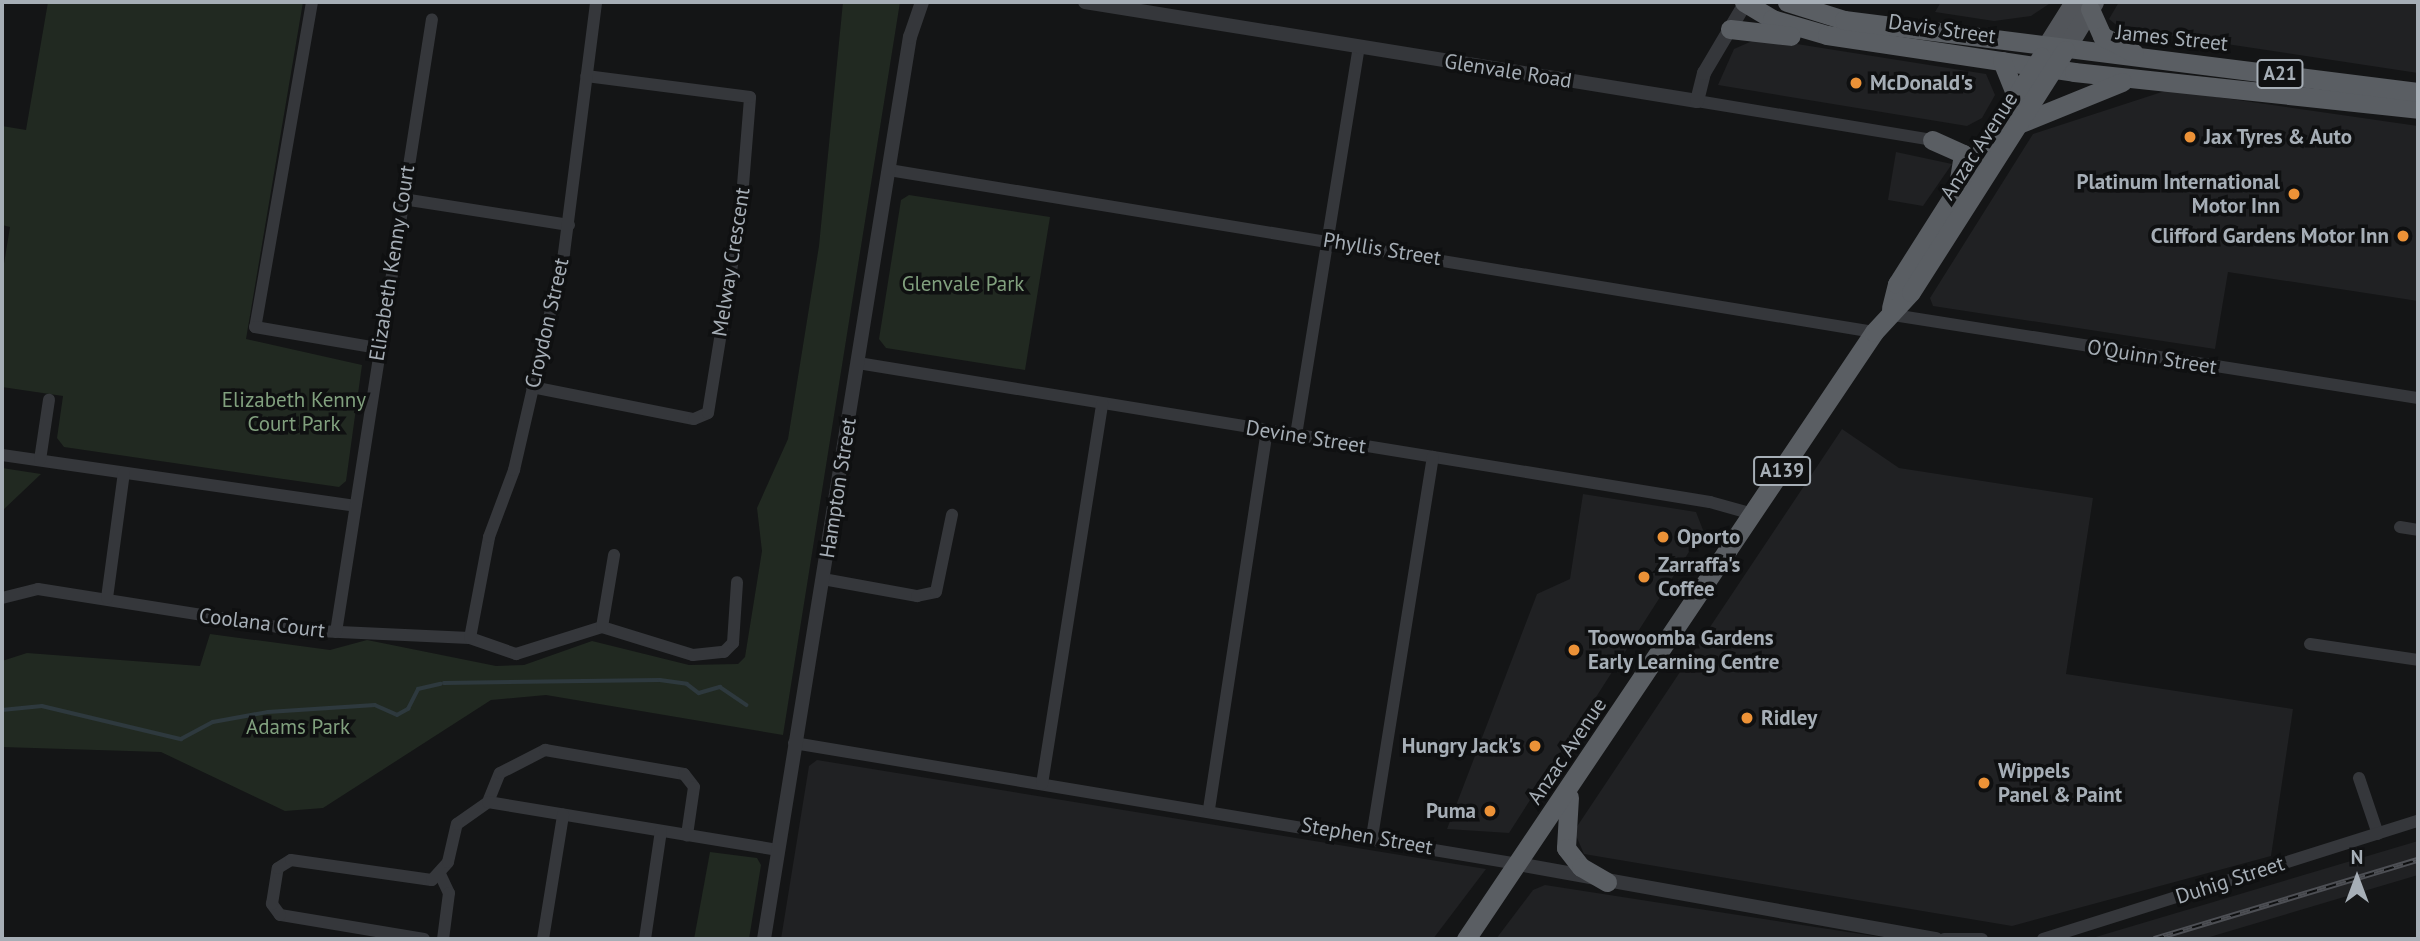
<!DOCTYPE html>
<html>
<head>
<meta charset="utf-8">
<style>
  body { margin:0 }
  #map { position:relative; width:2420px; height:941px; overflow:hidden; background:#141516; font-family:"PT Sans",sans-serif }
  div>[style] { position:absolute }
  .built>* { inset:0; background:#202123 }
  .green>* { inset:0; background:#212921 }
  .stream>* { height:3.5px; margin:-1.75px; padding:0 1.75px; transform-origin:1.75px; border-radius:1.75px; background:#2e393e }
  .minor>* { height:12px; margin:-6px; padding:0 6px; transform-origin:6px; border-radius:6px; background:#35373b }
  .tertiary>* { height:14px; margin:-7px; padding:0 7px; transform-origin:7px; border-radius:7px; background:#35373b }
  .primary>* { height:19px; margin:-9.5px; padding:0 9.5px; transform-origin:9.5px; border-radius:9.5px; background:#52555a }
  .trunk>* { height:19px; margin:-9.5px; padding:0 9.5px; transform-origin:9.5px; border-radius:9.5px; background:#5a5e63 }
  .rail>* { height:6px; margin-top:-3px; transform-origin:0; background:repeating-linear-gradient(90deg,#0f1011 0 10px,#4d4f54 0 20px); box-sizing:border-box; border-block:2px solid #4d4f54 }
  .dots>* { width:19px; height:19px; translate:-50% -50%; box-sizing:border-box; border:4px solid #0f1011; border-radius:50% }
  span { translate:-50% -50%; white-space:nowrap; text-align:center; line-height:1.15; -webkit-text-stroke:7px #0f1011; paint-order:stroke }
  .shield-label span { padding:2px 5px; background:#0f1011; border:2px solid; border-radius:5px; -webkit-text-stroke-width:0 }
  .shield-label { font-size:19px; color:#a6aeb6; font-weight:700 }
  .street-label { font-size:21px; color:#a6aeb6 }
  .poi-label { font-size:21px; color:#a6aeb6; font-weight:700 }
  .left { translate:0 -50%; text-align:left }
  .right { translate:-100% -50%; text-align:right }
  .park-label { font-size:21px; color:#81a07e }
  .frame { position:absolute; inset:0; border:4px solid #a6aeb6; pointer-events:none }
  .north { position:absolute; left:2322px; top:843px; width:70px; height:70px; -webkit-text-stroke:5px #0f1011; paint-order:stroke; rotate:0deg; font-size:19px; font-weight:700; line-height:28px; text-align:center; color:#a6aeb6 }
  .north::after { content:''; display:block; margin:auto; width:24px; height:32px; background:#a6aeb6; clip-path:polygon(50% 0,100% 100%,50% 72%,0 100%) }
</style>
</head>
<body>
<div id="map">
  <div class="built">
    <i style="clip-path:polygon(1941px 2px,2052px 2px,2031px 16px,1994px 21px,1935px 12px)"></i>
    <i style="clip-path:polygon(2119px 2px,2418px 2px,2418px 73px,2120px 28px,2109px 19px)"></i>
    <i style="clip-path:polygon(1759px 38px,1986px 74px,1995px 95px,1982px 118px,1967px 126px,1718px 85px,1734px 49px)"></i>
    <i style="clip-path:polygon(2168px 90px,2418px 126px,2418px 301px,2228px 272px,2215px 349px,1933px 306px,1930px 298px,2033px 134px)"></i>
    <i style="clip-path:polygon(1896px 152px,1952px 164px,1923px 206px,1888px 200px)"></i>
    <i style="clip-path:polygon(1842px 429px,1899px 468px,2093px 498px,2066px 674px,2293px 709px,2271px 856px,2012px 926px,1584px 854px,1574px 831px)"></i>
    <i style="clip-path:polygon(1583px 494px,1696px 512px,1703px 530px,1509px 833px,1447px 829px,1537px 594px,1570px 579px)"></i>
    <i style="clip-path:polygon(817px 760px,1486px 869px,1433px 939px,781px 939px,809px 766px)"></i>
    <i style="clip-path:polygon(2418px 841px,2418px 875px,2203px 939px,2089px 939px)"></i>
    <i style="clip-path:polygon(1545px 885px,1893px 939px,1496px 939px,1533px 890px)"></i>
  </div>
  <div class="green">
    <i style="clip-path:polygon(48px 2px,303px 2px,246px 339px,362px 365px,346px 481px,339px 487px,64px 447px,57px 438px,63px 396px,2px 387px,2px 276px,10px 227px,2px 225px,2px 126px,26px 130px)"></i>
    <i style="clip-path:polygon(843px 2px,900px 2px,783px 735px,546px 695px,491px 700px,323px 808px,285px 811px,161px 752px,2px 747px,2px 661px,27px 653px,200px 666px,210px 634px,330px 650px,367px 640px,496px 666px,524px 665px,592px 641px,689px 665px,738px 664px,745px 657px,762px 551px,757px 508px,788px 439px,819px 246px)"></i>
    <i style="clip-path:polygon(909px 195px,1050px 217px,1025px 370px,886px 348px,879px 339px,901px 200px)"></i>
    <i style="clip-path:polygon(2px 468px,41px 474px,2px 511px)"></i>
    <i style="clip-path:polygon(710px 852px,757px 858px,761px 865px,749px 939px,694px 939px)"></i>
  </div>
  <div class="stream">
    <i style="left:444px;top:683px;width:216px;rotate:-0.8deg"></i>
    <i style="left:660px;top:680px;width:27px;rotate:8deg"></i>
    <i style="left:687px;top:684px;width:15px;rotate:37deg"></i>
    <i style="left:699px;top:693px;width:22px;rotate:-16deg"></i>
    <i style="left:720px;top:687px;width:32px;rotate:34deg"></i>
    <i style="left:2px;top:710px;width:40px;rotate:-5.7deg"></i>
    <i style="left:42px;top:706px;width:143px;rotate:13.4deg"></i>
    <i style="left:181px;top:739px;width:36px;rotate:-28deg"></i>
    <i style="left:213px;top:722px;width:56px;rotate:-10.3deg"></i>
    <i style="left:268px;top:712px;width:107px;rotate:-3.7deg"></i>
    <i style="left:375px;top:705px;width:24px;rotate:24deg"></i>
    <i style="left:397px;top:715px;width:13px;rotate:-29deg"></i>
    <i style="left:408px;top:709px;width:22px;rotate:-63deg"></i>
    <i style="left:418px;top:689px;width:23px;rotate:-13deg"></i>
  </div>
  <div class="minor">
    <i style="left:312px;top:2px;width:330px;rotate:99.9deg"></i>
    <i style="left:255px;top:327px;width:125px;rotate:9.7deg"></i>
    <i style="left:1697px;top:101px;width:238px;rotate:9.4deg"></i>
    <i style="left:889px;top:170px;width:998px;rotate:9.34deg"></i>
    <i style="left:403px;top:199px;width:168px;rotate:8.9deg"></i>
    <i style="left:1887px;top:314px;width:538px;rotate:8.99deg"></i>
    <i style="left:858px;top:363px;width:863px;rotate:9.27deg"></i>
    <i style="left:1710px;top:502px;width:45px;rotate:15.6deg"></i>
    <i style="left:532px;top:387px;width:165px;rotate:11.2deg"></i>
    <i style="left:694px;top:419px;width:15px;rotate:-23deg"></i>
    <i style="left:708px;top:413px;width:206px;rotate:-80.8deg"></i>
    <i style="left:741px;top:210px;width:113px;rotate:-85.4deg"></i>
    <i style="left:750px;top:97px;width:165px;rotate:-172.7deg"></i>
    <i style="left:1296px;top:435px;width:393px;rotate:-80.8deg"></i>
    <i style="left:2px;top:455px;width:357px;rotate:8.2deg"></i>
    <i style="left:40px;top:460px;width:61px;rotate:-81.5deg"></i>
    <i style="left:2400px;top:527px;width:18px;rotate:9deg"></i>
    <i style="left:823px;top:579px;width:96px;rotate:10.3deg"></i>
    <i style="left:917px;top:596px;width:19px;rotate:-12deg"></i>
    <i style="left:936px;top:592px;width:79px;rotate:-78.3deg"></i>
    <i style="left:2px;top:598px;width:37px;rotate:-14deg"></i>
    <i style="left:38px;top:589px;width:261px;rotate:9deg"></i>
    <i style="left:296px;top:630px;width:174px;rotate:2.6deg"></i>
    <i style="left:470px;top:638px;width:49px;rotate:19.2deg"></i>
    <i style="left:516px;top:654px;width:90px;rotate:-17.4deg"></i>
    <i style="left:107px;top:598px;width:126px;rotate:-82.3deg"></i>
    <i style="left:602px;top:627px;width:95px;rotate:17.1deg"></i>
    <i style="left:693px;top:655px;width:31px;rotate:-6deg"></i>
    <i style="left:724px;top:652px;width:13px;rotate:-45deg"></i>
    <i style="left:733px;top:643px;width:61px;rotate:-86.2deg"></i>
    <i style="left:602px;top:627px;width:73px;rotate:-80.5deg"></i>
    <i style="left:336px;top:632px;width:620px;rotate:-81.1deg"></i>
    <i style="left:470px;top:638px;width:103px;rotate:-79.3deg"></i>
    <i style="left:489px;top:537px;width:72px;rotate:-69.5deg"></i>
    <i style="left:514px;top:470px;width:223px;rotate:-77deg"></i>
    <i style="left:564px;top:253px;width:253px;rotate:-82.7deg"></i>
    <i style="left:2310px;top:644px;width:109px;rotate:8.4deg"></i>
    <i style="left:794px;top:743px;width:734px;rotate:9.49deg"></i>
    <i style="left:2359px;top:778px;width:59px;rotate:71.3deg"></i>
    <i style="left:1042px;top:784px;width:385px;rotate:-81deg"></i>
    <i style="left:488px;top:802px;width:31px;rotate:-68deg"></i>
    <i style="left:500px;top:773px;width:51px;rotate:-27.1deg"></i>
    <i style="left:545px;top:750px;width:141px;rotate:9.8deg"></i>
    <i style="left:684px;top:774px;width:16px;rotate:52deg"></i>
    <i style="left:694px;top:787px;width:49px;rotate:98.3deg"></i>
    <i style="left:1209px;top:809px;width:382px;rotate:-81.3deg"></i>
    <i style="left:1372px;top:837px;width:385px;rotate:-80.9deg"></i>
    <i style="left:440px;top:874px;width:21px;rotate:65deg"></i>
    <i style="left:449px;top:893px;width:46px;rotate:97.4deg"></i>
    <i style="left:424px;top:939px;width:146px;rotate:-170.5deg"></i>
    <i style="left:280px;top:915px;width:14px;rotate:-126deg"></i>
    <i style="left:272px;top:904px;width:36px;rotate:-81deg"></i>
    <i style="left:278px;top:868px;width:15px;rotate:-32deg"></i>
    <i style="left:291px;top:860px;width:142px;rotate:8.1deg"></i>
    <i style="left:432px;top:880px;width:24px;rotate:-48deg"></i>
    <i style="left:448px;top:862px;width:39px;rotate:-77deg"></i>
    <i style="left:457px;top:824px;width:38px;rotate:-35deg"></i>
    <i style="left:488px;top:802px;width:293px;rotate:9.4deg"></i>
    <i style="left:543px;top:939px;width:126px;rotate:-80.8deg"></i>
    <i style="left:645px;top:939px;width:109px;rotate:-81.6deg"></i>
    <i style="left:1944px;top:939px;width:38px"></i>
    <i style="left:2043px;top:939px;width:393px;rotate:-17.5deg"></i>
  </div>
  <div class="tertiary">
    <i style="left:1085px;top:2px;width:620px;rotate:9.19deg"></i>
    <i style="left:1697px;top:101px;width:29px;rotate:-76deg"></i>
    <i style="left:1704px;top:73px;width:82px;rotate:-59.4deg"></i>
    <i style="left:1518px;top:864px;width:425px;rotate:10.2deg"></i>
    <i style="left:764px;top:939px;width:914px;rotate:-80.81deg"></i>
    <i style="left:910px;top:37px;width:37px;rotate:-71deg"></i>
  </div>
  <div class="primary">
    <i style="left:2045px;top:48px;width:54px;rotate:-57.8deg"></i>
    <i style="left:2065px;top:50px;width:56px;rotate:-58.9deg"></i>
  </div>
  <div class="trunk">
    <i style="left:1744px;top:2px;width:33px;rotate:31deg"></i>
    <i style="left:1772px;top:19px;width:57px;rotate:16.2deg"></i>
    <i style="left:1827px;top:35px;width:250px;rotate:8.5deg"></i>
    <i style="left:2074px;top:72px;width:346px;rotate:6.1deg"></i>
    <i style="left:1787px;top:2px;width:60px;rotate:17.5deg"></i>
    <i style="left:1844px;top:20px;width:578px;rotate:7.15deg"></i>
    <i style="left:2090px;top:9px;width:30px;rotate:66deg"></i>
    <i style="left:2102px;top:36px;width:36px;rotate:28deg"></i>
    <i style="left:1730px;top:29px;width:61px;rotate:6.5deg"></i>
    <i style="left:2002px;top:61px;width:40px;rotate:68deg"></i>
    <i style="left:2021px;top:123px;width:109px;rotate:-22.1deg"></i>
    <i style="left:1932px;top:140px;width:34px;rotate:24deg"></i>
    <i style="left:1963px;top:154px;width:25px;rotate:99deg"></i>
    <i style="left:1891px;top:308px;width:25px;rotate:-76deg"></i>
    <i style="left:1897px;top:284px;width:269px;rotate:-57.6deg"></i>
    <i style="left:1569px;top:797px;width:51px;rotate:93.4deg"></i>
    <i style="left:1566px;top:848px;width:24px;rotate:52deg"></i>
    <i style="left:1581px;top:867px;width:30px;rotate:30deg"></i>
    <i style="left:1466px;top:939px;width:731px;rotate:-56.09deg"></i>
    <i style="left:1874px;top:332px;width:54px;rotate:-47.2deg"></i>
    <i style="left:1911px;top:292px;width:287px;rotate:-57.5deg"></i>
  </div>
  <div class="rail">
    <i style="left:2154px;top:939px;width:276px;rotate:-16.7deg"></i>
  </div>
  <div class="dots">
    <i style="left:1856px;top:83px;background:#ec9237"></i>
    <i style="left:2190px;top:137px;background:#ec9237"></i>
    <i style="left:2294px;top:194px;background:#ec9237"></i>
    <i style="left:2403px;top:236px;background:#ec9237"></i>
    <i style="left:1663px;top:537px;background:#ec9237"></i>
    <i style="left:1644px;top:577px;background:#ec9237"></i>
    <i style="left:1574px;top:650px;background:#ec9237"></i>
    <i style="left:1747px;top:718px;background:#ec9237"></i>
    <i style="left:1535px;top:746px;background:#ec9237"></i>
    <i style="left:1984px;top:783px;background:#ec9237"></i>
    <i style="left:1490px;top:811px;background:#ec9237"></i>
  </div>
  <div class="shield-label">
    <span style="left:2280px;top:74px">A21</span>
    <span style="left:1782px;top:471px">A139</span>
  </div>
  <div class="street-label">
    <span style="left:1942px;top:29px;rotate:8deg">Davis Street</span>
    <span style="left:2172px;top:38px;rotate:6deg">James Street</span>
    <span style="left:1508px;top:71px;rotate:9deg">Glenvale Road</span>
    <span style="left:1979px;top:146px;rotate:-57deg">Anzac Avenue</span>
    <span style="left:1382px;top:249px;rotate:9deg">Phyllis Street</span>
    <span style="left:731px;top:262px;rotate:-81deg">Melway Crescent</span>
    <span style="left:392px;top:263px;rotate:-81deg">Elizabeth Kenny Court</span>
    <span style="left:547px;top:323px;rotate:-77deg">Croydon Street</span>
    <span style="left:2152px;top:357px;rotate:9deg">O'Quinn Street</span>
    <span style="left:1306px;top:437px;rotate:9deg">Devine Street</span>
    <span style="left:838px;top:488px;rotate:-81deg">Hampton Street</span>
    <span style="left:262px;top:623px;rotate:7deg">Coolana Court</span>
    <span style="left:1567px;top:751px;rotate:-56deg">Anzac Avenue</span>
    <span style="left:1367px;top:836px;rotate:10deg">Stephen Street</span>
    <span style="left:2230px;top:880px;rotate:-18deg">Duhig Street</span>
  </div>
  <div class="poi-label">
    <span class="left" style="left:1870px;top:83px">McDonald's</span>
    <span class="left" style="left:2204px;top:137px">Jax Tyres &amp; Auto</span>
    <span class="right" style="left:2280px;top:194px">Platinum International<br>Motor Inn</span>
    <span class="right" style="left:2389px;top:236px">Clifford Gardens Motor Inn</span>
    <span class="left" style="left:1677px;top:537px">Oporto</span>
    <span class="left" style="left:1658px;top:577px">Zarraffa's<br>Coffee</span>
    <span class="left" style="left:1588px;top:650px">Toowoomba Gardens<br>Early Learning Centre</span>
    <span class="left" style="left:1761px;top:718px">Ridley</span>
    <span class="right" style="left:1521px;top:746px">Hungry Jack's</span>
    <span class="left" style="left:1998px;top:783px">Wippels<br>Panel &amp; Paint</span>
    <span class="right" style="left:1476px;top:811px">Puma</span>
  </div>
  <div class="park-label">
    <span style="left:963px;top:284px">Glenvale Park</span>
    <span style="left:294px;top:412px">Elizabeth Kenny<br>Court Park</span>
    <span style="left:298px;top:727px">Adams Park</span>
  </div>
  <div class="frame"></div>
  <div class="north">N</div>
</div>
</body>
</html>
